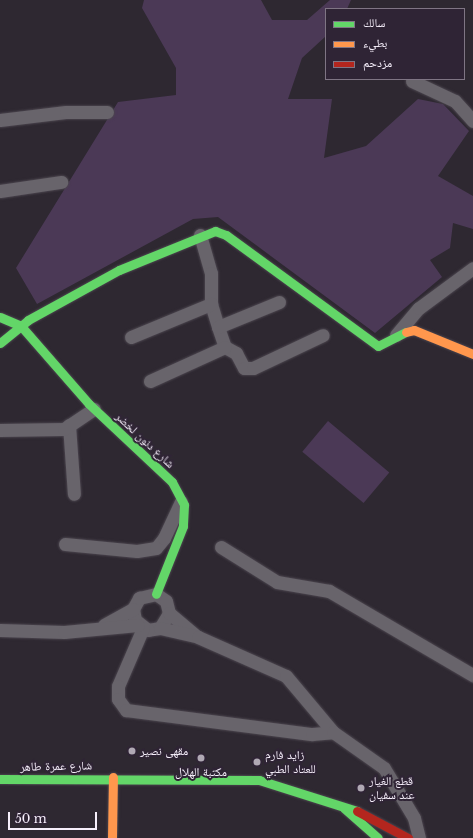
<!DOCTYPE html>
<html>
<head>
<meta charset="utf-8">
<style>
  body { margin:0 }
  #map { position:relative; width:473px; height:838px; overflow:hidden; background:#2e2831; font-family:"Libre Baskerville","Noto Naskh Arabic",serif }
  div>[style] { position:absolute }
  .green>* { inset:0; background:#4b3956; transform-origin:0 0 }
  .roads { filter:drop-shadow(0 0 1px #4b454e) drop-shadow(0 0 1px #4b454e) }
  .street>* { height:13px; margin:-6.5px; padding:0 6.5px; transform-origin:6.5px; border-radius:6.5px; background:#68646b }
  .fast>* { height:9px; margin:-4.5px; padding:0 4.5px; transform-origin:4.5px; border-radius:4.5px; background:#63d668 }
  .slow>* { height:9px; margin:-4.5px; padding:0 4.5px; transform-origin:4.5px; border-radius:4.5px; background:#ff974d }
  .jam>* { height:9px; margin:-4.5px; padding:0 4.5px; transform-origin:4.5px; border-radius:4.5px; background:#b3261e }
  .dots>* { width:11px; height:11px; translate:-50% -50%; box-sizing:border-box; border:2px solid #2f2435; border-radius:50% }
  span { translate:-50% -50%; white-space:nowrap; text-align:center; line-height:1.15; -webkit-text-stroke:4px #2f2435; paint-order:stroke }
  .street-label { font-size:12px; color:#f6effb }
  .poi-label { font-size:12px; color:#f6effb }
  .left { translate:0 -50%; text-align:left }
  .legend { position:absolute; left:325px; top:8px; width:140px; height:72px; box-sizing:border-box; background:#2f2435; border:1px solid #7f7584; margin:0; padding:5px 7px; list-style:none; font-size:12px; color:#f6effb }
  .legend li { display:flex; align-items:center; gap:8px; height:20px }
  .legend b { width:20px; border:1px solid #7f7584 }
  .scale { position:absolute; left:8px; top:812px; width:89px; height:18px; box-sizing:border-box; border:2px solid #f6effb; border-top:0; padding-left:5px; font-size:12px; line-height:14px; white-space:nowrap; color:#f6effb; -webkit-text-stroke:3px #2f2435; paint-order:stroke }
</style>
</head>
<body>
<div id="map">
  <div class="green">
    <i style="clip-path:polygon(144px 0,261px 0,272px 20px,307px 20px,330px 0,351px 0,347px 9px,326px 9px,326px 36px,302px 58px,288px 99px,332px 99px,324px 158px,366px 146px,418px 99px,443px 104px,469px 131px,438px 176px,473px 196px,473px 229px,453px 223px,450px 248px,430px 260px,442px 277px,375px 333px,218px 217px,193px 219px,37px 304px,16px 268px,118px 102px,176px 95px,176px 68px,142px 8px)"></i>
    <i style="left:328px;top:421px;width:80px;height:40px;rotate:40deg"></i>
  </div>
  <div class="roads">
    <div class="street">
      <i style="left:412px;top:81px;width:47px;rotate:24.9deg"></i>
      <i style="left:455px;top:101px;width:27px;rotate:48deg"></i>
      <i style="left:0;top:120px;width:66px;rotate:-6.9deg"></i>
      <i style="left:66px;top:112px;width:41px"></i>
      <i style="left:0;top:191px;width:62px;rotate:-8.4deg"></i>
      <i style="left:200px;top:235px;width:40px;rotate:74deg"></i>
      <i style="left:211px;top:273px;width:31px;rotate:90deg"></i>
      <i style="left:211px;top:304px;width:24px;rotate:73deg"></i>
      <i style="left:218px;top:327px;width:21px;rotate:71deg"></i>
      <i style="left:225px;top:347px;width:13px;rotate:29deg"></i>
      <i style="left:236px;top:353px;width:17px;rotate:62deg"></i>
      <i style="left:244px;top:368px;width:9px"></i>
      <i style="left:253px;top:368px;width:77px;rotate:-25.2deg"></i>
      <i style="left:218px;top:327px;width:66px;rotate:-22.3deg"></i>
      <i style="left:396px;top:335px;width:35px;rotate:-50deg"></i>
      <i style="left:419px;top:308px;width:67px;rotate:-36.5deg"></i>
      <i style="left:131px;top:337px;width:87px;rotate:-22.4deg"></i>
      <i style="left:150px;top:381px;width:82px;rotate:-24.4deg"></i>
      <i style="left:69px;top:425px;width:69px;rotate:85.9deg"></i>
      <i style="left:0;top:430px;width:64px;rotate:-0.9deg"></i>
      <i style="left:64px;top:429px;width:36px;rotate:-34deg"></i>
      <i style="left:65px;top:544px;width:72px;rotate:5.6deg"></i>
      <i style="left:137px;top:551px;width:19px;rotate:-9deg"></i>
      <i style="left:156px;top:548px;width:13px;rotate:-51deg"></i>
      <i style="left:164px;top:538px;width:40px;rotate:-65deg"></i>
      <i style="left:221px;top:547px;width:66px;rotate:32deg"></i>
      <i style="left:277px;top:582px;width:53px;rotate:9.8deg"></i>
      <i style="left:329px;top:591px;width:167px;rotate:30.3deg"></i>
      <i style="left:169px;top:613px;width:17px;rotate:121deg"></i>
      <i style="left:160px;top:628px;width:12px;rotate:171deg"></i>
      <i style="left:148px;top:630px;width:16px;rotate:-142deg"></i>
      <i style="left:135px;top:620px;width:11px;rotate:-100deg"></i>
      <i style="left:133px;top:609px;width:13px;rotate:-61deg"></i>
      <i style="left:139px;top:598px;width:17px;rotate:-13deg"></i>
      <i style="left:156px;top:594px;width:12px;rotate:35deg"></i>
      <i style="left:166px;top:601px;width:12px;rotate:76deg"></i>
      <i style="left:169px;top:613px;width:34px;rotate:40deg"></i>
      <i style="left:104px;top:625px;width:33px;rotate:-29deg"></i>
      <i style="left:143px;top:628px;width:63px;rotate:113.3deg"></i>
      <i style="left:118px;top:686px;width:13px;rotate:90deg"></i>
      <i style="left:118px;top:699px;width:14px;rotate:54deg"></i>
      <i style="left:126px;top:710px;width:188px;rotate:7.4deg"></i>
      <i style="left:312px;top:734px;width:21px;rotate:-5deg"></i>
      <i style="left:160px;top:628px;width:39px;rotate:13deg"></i>
      <i style="left:198px;top:637px;width:96px;rotate:23.9deg"></i>
      <i style="left:286px;top:676px;width:73px;rotate:50deg"></i>
      <i style="left:333px;top:732px;width:62px;rotate:35.2deg"></i>
      <i style="left:384px;top:768px;width:58px;rotate:59deg"></i>
      <i style="left:414px;top:818px;width:21px;rotate:76deg"></i>
      <i style="left:0;top:630px;width:64px;rotate:1.8deg"></i>
      <i style="left:64px;top:632px;width:74px;rotate:-5.4deg"></i>
    </div>
    <div class="fast">
      <i style="left:0;top:317px;width:23px;rotate:23deg"></i>
      <i style="left:21px;top:326px;width:103px;rotate:48.9deg"></i>
      <i style="left:89px;top:404px;width:114px;rotate:43.2deg"></i>
      <i style="left:172px;top:482px;width:26px;rotate:62deg"></i>
      <i style="left:184px;top:505px;width:21px;rotate:93deg"></i>
      <i style="left:183px;top:526px;width:73px;rotate:111.7deg"></i>
      <i style="left:0;top:343px;width:36px;rotate:-39deg"></i>
      <i style="left:28px;top:320px;width:104px;rotate:-28.8deg"></i>
      <i style="left:119px;top:270px;width:104px;rotate:-22.1deg"></i>
      <i style="left:215px;top:231px;width:12px;rotate:20deg"></i>
      <i style="left:226px;top:235px;width:188px;rotate:36.1deg"></i>
      <i style="left:378px;top:346px;width:31px;rotate:-27deg"></i>
      <i style="left:0;top:779px;width:259px;rotate:0.2deg"></i>
      <i style="left:259px;top:780px;width:103px;rotate:17.6deg"></i>
      <i style="left:344px;top:808px;width:45px;rotate:41.4deg"></i>
    </div>
    <div class="slow">
      <i style="left:406px;top:332px;width:8px;rotate:-14deg"></i>
      <i style="left:414px;top:330px;width:64px;rotate:22.1deg"></i>
      <i style="left:112px;top:838px;width:61px;rotate:-89.1deg"></i>
    </div>
    <div class="jam">
      <i style="left:357px;top:811px;width:58px;rotate:27.9deg"></i>
    </div>
  </div>
  <div class="dots">
    <i style="left:132px;top:751px;background:#b0a9b4"></i>
    <i style="left:201px;top:758px;background:#b0a9b4"></i>
    <i style="left:257px;top:762px;background:#b0a9b4"></i>
    <i style="left:361px;top:788px;background:#b0a9b4"></i>
  </div>
  <div class="street-label">
    <span style="left:145px;top:440px;rotate:43deg">شارع دنون لخضر</span>
    <span style="left:56px;top:766px;rotate:-1deg">شارع عمرة طاهر</span>
  </div>
  <div class="poi-label">
    <span class="left" style="left:140px;top:751px">مقهى نصير</span>
    <span class="left" style="left:265px;top:762px">زايد فارم<br>للعتاد الطبي</span>
    <span style="left:201px;top:772px">مكتبة الهلال</span>
    <span class="left" style="left:369px;top:788px">قطع الغيار<br>عند سفيان</span>
  </div>
  <ul class="legend">
  <li><b style="height:5px;background:#63d668"></b>سالك</li>
  <li><b style="height:5px;background:#ff974d"></b>بطيء</li>
  <li><b style="height:5px;background:#b3261e"></b>مزدحم</li>
  </ul>
  <div class="scale">50 m</div>
</div>
</body>
</html>
